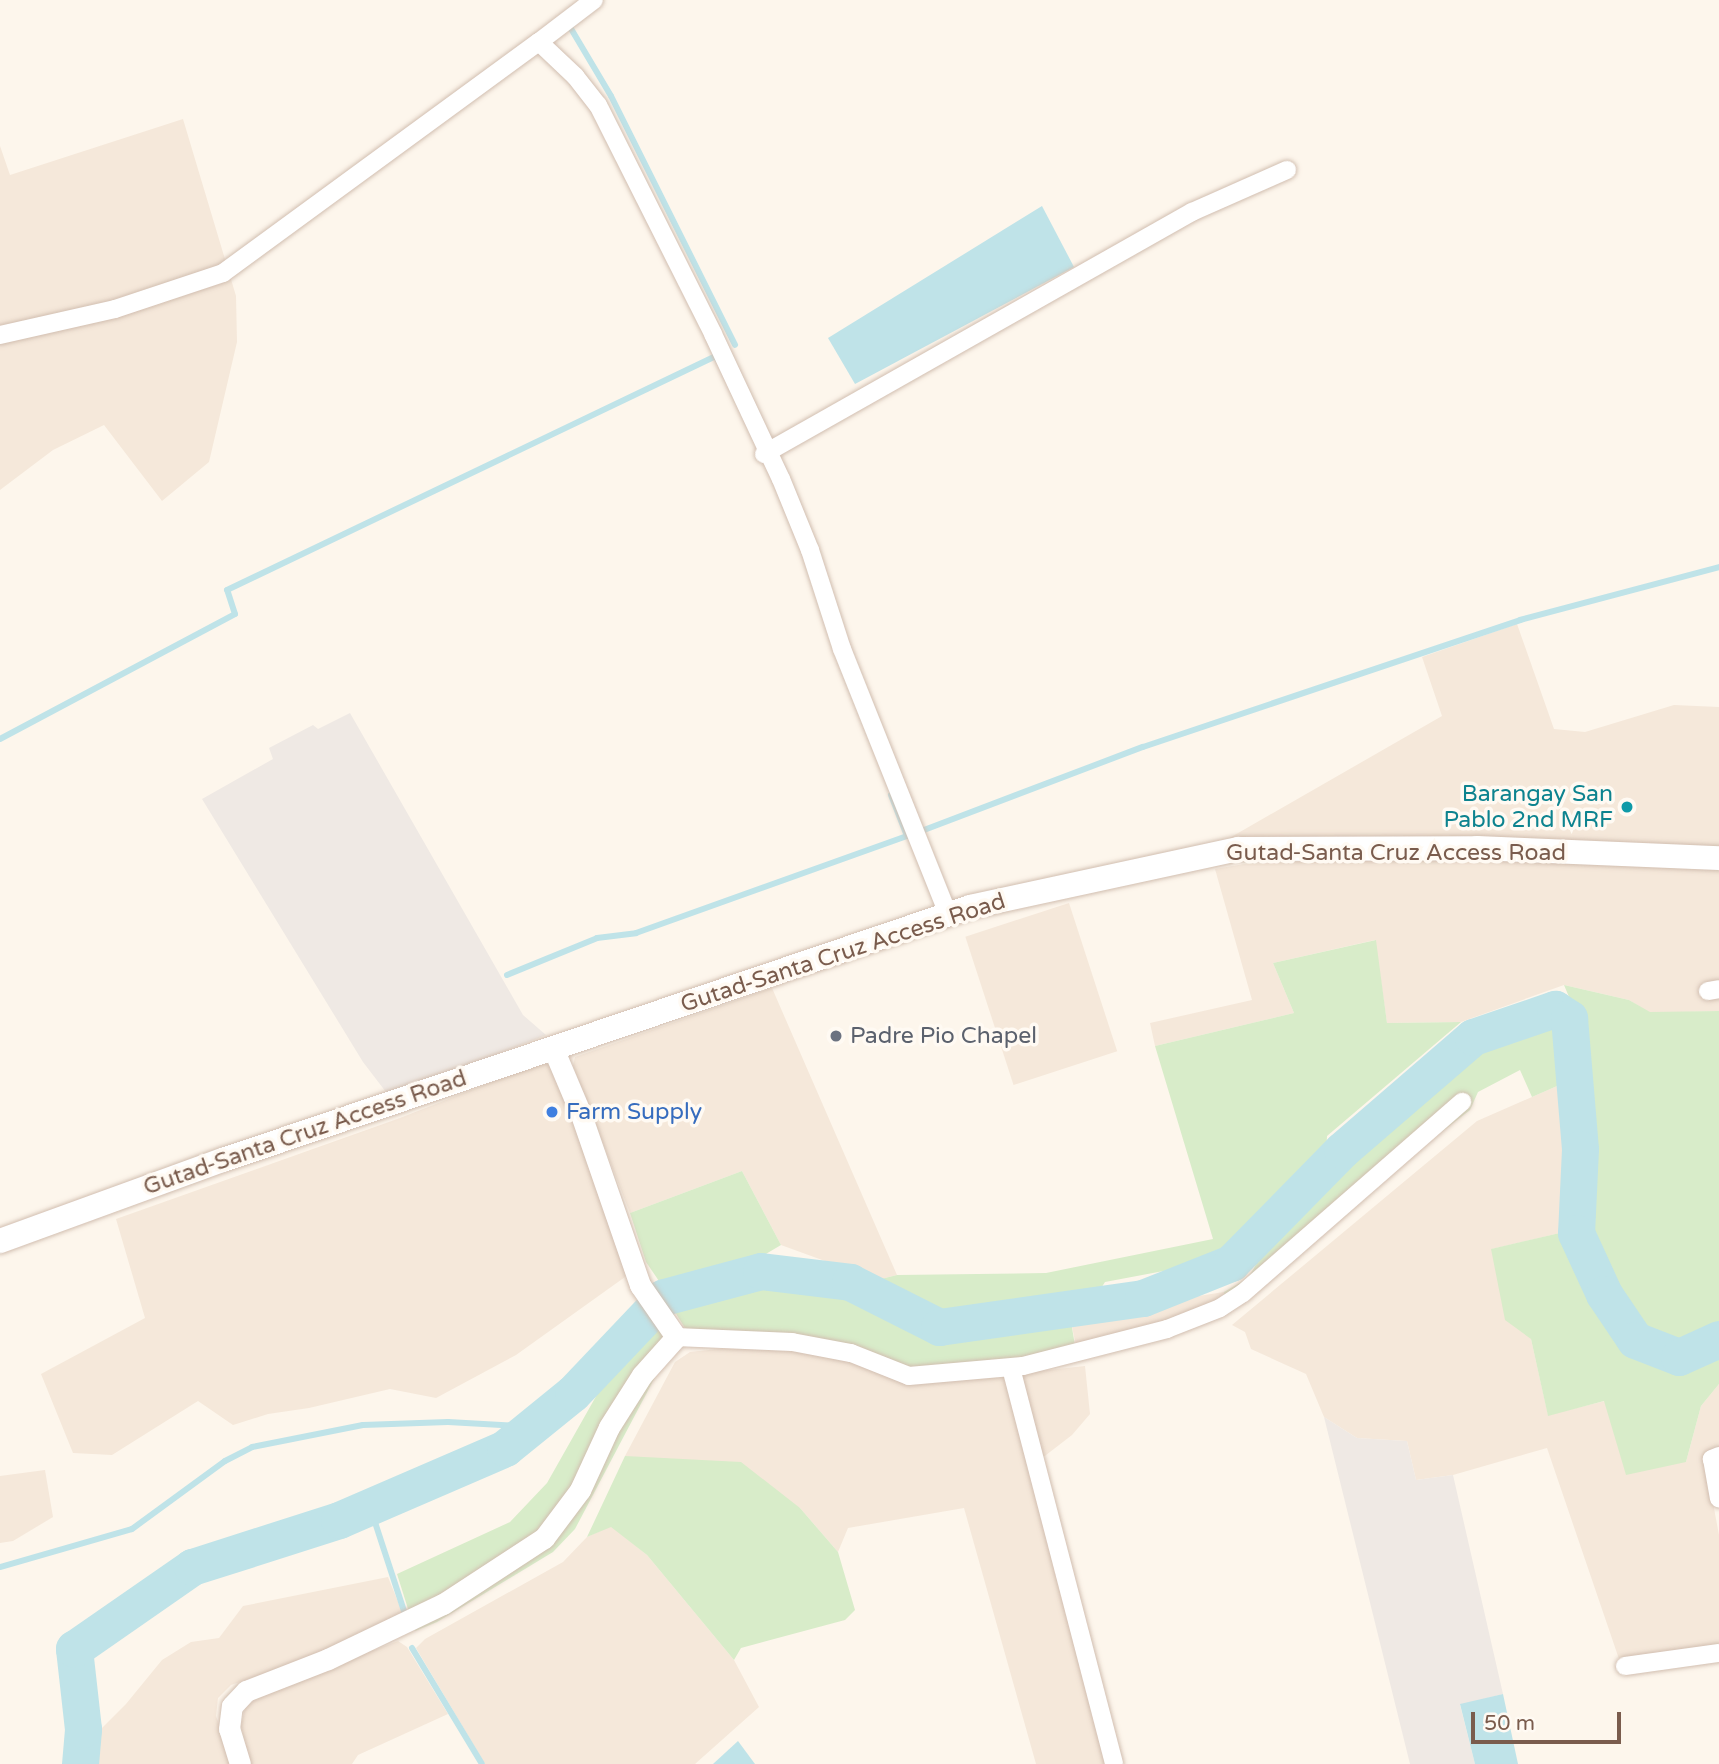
<!DOCTYPE html>
<html>
<head>
<meta charset="utf-8">
<style>
  body { margin:0 }
  #map { position:relative; width:1719px; height:1764px; overflow:hidden; background:#fdf6ec; font-family:"Varela Round",sans-serif }
  div>[style] { position:absolute }
  .residential>* { inset:0; background:#f5e8da; transform-origin:0 0 }
  .industrial>* { inset:0; background:#efe9e4 }
  .green>* { inset:0; background:#d8ecc9 }
  .water>* { inset:0; background:#bfe3e8 }
  .stream>* { height:6px; margin:-3px; padding:0 3px; transform-origin:3px; border-radius:3px; background:#bfe3e8 }
  .river>* { height:37px; margin:-18.5px; padding:0 18.5px; transform-origin:18.5px; border-radius:18.5px; background:#bfe3e8 }
  .roads { filter:drop-shadow(0 0 2px #d1beb0) drop-shadow(0 0 2px #d1beb0) }
  .minor>* { height:18px; margin:-9px; padding:0 9px; transform-origin:9px; border-radius:9px; background:#fff }
  .tertiary>* { height:21px; margin:-10.5px; padding:0 10.5px; transform-origin:10.5px; border-radius:10.5px; background:#fff }
  .secondary>* { height:24px; margin:-12px; padding:0 12px; transform-origin:12px; border-radius:12px; background:#fff }
  .dots>* { width:19px; height:19px; translate:-50% -50%; box-sizing:border-box; border:4px solid #fffaf3; border-radius:50% }
  span { translate:-50% -50%; white-space:nowrap; text-align:center; line-height:1.15; -webkit-text-stroke:7px #fffaf3; paint-order:stroke }
  .culture-label { font-size:23px; color:#0d838f }
  .right { translate:-100% -50%; text-align:right }
  .street-label { font-size:23px; color:#7a5c4d }
  .worship-label { font-size:23px; color:#5b616d }
  .left { translate:0 -50%; text-align:left }
  .shop-label { font-size:23px; color:#366cbe }
  .scale { position:absolute; left:1471px; top:1712px; width:150px; height:32px; box-sizing:border-box; border:4px solid #7a5c4d; border-top:0; padding-left:9px; font-size:21px; line-height:24px; white-space:nowrap; color:#7a5c4d; -webkit-text-stroke:5px #fffaf3; paint-order:stroke }
</style>
</head>
<body>
<div id="map">
  <div class="residential">
    <i style="clip-path:polygon(183px 119px,236px 296px,237px 342px,209px 462px,162px 501px,104px 425px,53px 450px,0 490px,0 146px,10px 175px)"></i>
    <i style="clip-path:polygon(1517px 624px,1554px 729px,1585px 732px,1674px 705px,1719px 707px,1719px 848px,1226px 840px,1442px 716px,1422px 657px)"></i>
    <i style="clip-path:polygon(1476px 856px,1719px 867px,1719px 1011px,1650px 1013px,1629px 1000px,1564px 985px,1461px 1022px,1387px 1023px,1375px 940px,1273px 963px,1294px 1013px,1155px 1046px,1150px 1023px,1252px 1000px,1215px 869px,1244px 864px)"></i>
    <i style="left:1069px;top:903px;width:156px;height:109px;rotate:72deg"></i>
    <i style="clip-path:polygon(772px 988px,897px 1275px,877px 1280px,781px 1245px,742px 1171px,630px 1213px,573px 1066px,575px 1057px)"></i>
    <i style="clip-path:polygon(541px 1063px,551px 1065px,632px 1272px,516px 1355px,436px 1398px,390px 1389px,309px 1408px,268px 1414px,233px 1425px,198px 1401px,112px 1455px,73px 1453px,41px 1374px,145px 1318px,116px 1219px,400px 1118px)"></i>
    <i style="clip-path:polygon(1564px 1083px,1569px 1147px,1564px 1232px,1492px 1249px,1531px 1339px,1548px 1415px,1605px 1401px,1686px 1462px,1701px 1406px,1719px 1384px,1719px 1450px,1704px 1455px,1719px 1535px,1719px 1645px,1619px 1659px,1547px 1448px,1453px 1475px,1416px 1480px,1407px 1441px,1357px 1438px,1324px 1417px,1306px 1374px,1251px 1349px,1245px 1332px,1232px 1325px,1477px 1121px)"></i>
    <i style="clip-path:polygon(1224px 1292px,1225px 1309px,1078px 1357px,1070px 1316px)"></i>
    <i style="clip-path:polygon(756px 1345px,849px 1357px,907px 1384px,1009px 1376px,1112px 1764px,1036px 1764px,964px 1508px,848px 1528px,838px 1552px,800px 1508px,625px 1456px,675px 1362px,690px 1352px)"></i>
    <i style="clip-path:polygon(1085px 1366px,1090px 1414px,1072px 1435px,1037px 1462px,1021px 1373px)"></i>
    <i style="clip-path:polygon(45px 1470px,53px 1517px,13px 1541px,0 1543px,0 1476px)"></i>
    <i style="clip-path:polygon(611px 1526px,647px 1555px,734px 1660px,759px 1707px,695px 1764px,485px 1764px,416px 1648px,425px 1639px,563px 1562px,587px 1537px)"></i>
    <i style="clip-path:polygon(388px 1577px,403px 1614px,334px 1650px,231px 1685px,218px 1698px,216px 1716px,234px 1764px,85px 1764px,100px 1730px,126px 1704px,162px 1660px,191px 1642px,219px 1638px,243px 1606px)"></i>
    <i style="clip-path:polygon(398px 1641px,407px 1647px,448px 1714px,358px 1755px,352px 1764px,250px 1764px,241px 1726px,245px 1708px,265px 1691px)"></i>
  </div>
  <div class="industrial">
    <i style="clip-path:polygon(350px 713px,523px 1015px,546px 1035px,389px 1096px,363px 1062px,202px 799px,273px 759px,269px 748px,313px 725px,318px 729px)"></i>
    <i style="clip-path:polygon(1324px 1417px,1357px 1438px,1407px 1441px,1416px 1480px,1453px 1475px,1503px 1694px,1460px 1705px,1475px 1764px,1410px 1764px)"></i>
  </div>
  <div class="green">
    <i style="clip-path:polygon(1376px 940px,1387px 1023px,1461px 1022px,1327px 1136px,1326px 1156px,1222px 1260px,1105px 1282px,1098px 1293px,941px 1317px,877px 1280px,897px 1275px,1046px 1273px,1213px 1239px,1155px 1046px,1294px 1013px,1273px 963px)"></i>
    <i style="clip-path:polygon(1564px 985px,1629px 1000px,1650px 1012px,1719px 1011px,1719px 1328px,1681px 1344px,1646px 1330px,1615px 1291px,1590px 1231px,1595px 1151px,1577px 1016px)"></i>
    <i style="clip-path:polygon(1552px 1021px,1562px 1026px,1564px 1083px,1532px 1097px,1520px 1070px,1478px 1092px,1470px 1110px,1372px 1186px,1225px 1309px,1224px 1292px,1248px 1278px,1267px 1246px,1326px 1185px,1435px 1092px,1472px 1048px,1497px 1036px)"></i>
    <i style="clip-path:polygon(742px 1171px,781px 1245px,759px 1258px,661px 1284px,646px 1262px,630px 1213px)"></i>
    <i style="clip-path:polygon(1564px 1232px,1593px 1301px,1631px 1354px,1683px 1367px,1719px 1352px,1719px 1384px,1701px 1406px,1686px 1462px,1626px 1475px,1604px 1401px,1548px 1416px,1531px 1339px,1505px 1320px,1491px 1249px)"></i>
    <i style="clip-path:polygon(765px 1282px,842px 1292px,942px 1336px,1070px 1316px,1077px 1357px,911px 1375px,853px 1348px,692px 1339px,673px 1309px)"></i>
    <i style="clip-path:polygon(654px 1318px,673px 1343px,575px 1529px,553px 1552px,437px 1622px,415px 1631px,397px 1574px,510px 1522px,547px 1483px,603px 1384px)"></i>
    <i style="clip-path:polygon(625px 1456px,741px 1462px,800px 1508px,838px 1552px,855px 1610px,845px 1620px,741px 1648px,734px 1660px,647px 1555px,611px 1527px,587px 1537px)"></i>
  </div>
  <div class="water">
    <i style="clip-path:polygon(1042px 206px,1074px 267px,855px 384px,828px 338px)"></i>
    <i style="clip-path:polygon(1503px 1694px,1518px 1764px,1475px 1764px,1460px 1704px)"></i>
    <i style="clip-path:polygon(738px 1741px,755px 1764px,713px 1764px)"></i>
  </div>
  <div class="stream">
    <i style="left:570px;top:27px;width:80px;rotate:59.3deg"></i>
    <i style="left:611px;top:96px;width:278px;rotate:63.5deg"></i>
    <i style="left:0;top:739px;width:266px;rotate:-28deg"></i>
    <i style="left:235px;top:614px;width:25px;rotate:-108deg"></i>
    <i style="left:227px;top:590px;width:542px;rotate:-25.57deg"></i>
    <i style="left:716px;top:356px;width:4px;rotate:63deg"></i>
    <i style="left:891px;top:795px;width:44px;rotate:68.7deg"></i>
    <i style="left:924px;top:830px;width:234px;rotate:-20.8deg"></i>
    <i style="left:1143px;top:747px;width:398px;rotate:-18.6deg"></i>
    <i style="left:1520px;top:620px;width:206px;rotate:-14.9deg"></i>
    <i style="left:507px;top:975px;width:97px;rotate:-22.3deg"></i>
    <i style="left:597px;top:938px;width:39px;rotate:-7deg"></i>
    <i style="left:636px;top:933px;width:290px;rotate:-19.7deg"></i>
    <i style="left:370px;top:1507px;width:116px;rotate:71.9deg"></i>
    <i style="left:0;top:1567px;width:137px;rotate:-16.1deg"></i>
    <i style="left:132px;top:1529px;width:115px;rotate:-36.2deg"></i>
    <i style="left:225px;top:1461px;width:30px;rotate:-27deg"></i>
    <i style="left:252px;top:1447px;width:113px;rotate:-11.2deg"></i>
    <i style="left:363px;top:1425px;width:85px;rotate:-2deg"></i>
    <i style="left:448px;top:1422px;width:70px;rotate:3.3deg"></i>
    <i style="left:518px;top:1426px;width:31px;rotate:-22deg"></i>
    <i style="left:412px;top:1648px;width:135px;rotate:58.9deg"></i>
  </div>
  <div class="river">
    <i style="left:80px;top:1764px;width:35px;rotate:-85deg"></i>
    <i style="left:83px;top:1729px;width:81px;rotate:-96.4deg"></i>
    <i style="left:74px;top:1649px;width:144px;rotate:-34.8deg"></i>
    <i style="left:192px;top:1567px;width:154px;rotate:-17.7deg"></i>
    <i style="left:339px;top:1520px;width:181px;rotate:-23.4deg"></i>
    <i style="left:505px;top:1448px;width:87px;rotate:-39deg"></i>
    <i style="left:573px;top:1393px;width:132px;rotate:-46.5deg"></i>
    <i style="left:664px;top:1297px;width:100px;rotate:-15deg"></i>
    <i style="left:761px;top:1271px;width:90px;rotate:7deg"></i>
    <i style="left:850px;top:1282px;width:100px;rotate:26.8deg"></i>
    <i style="left:939px;top:1327px;width:206px;rotate:-8.1deg"></i>
    <i style="left:1143px;top:1298px;width:95px;rotate:-21.7deg"></i>
    <i style="left:1231px;top:1263px;width:158px;rotate:-45.5deg"></i>
    <i style="left:1342px;top:1150px;width:173px;rotate:-40.8deg"></i>
    <i style="left:1473px;top:1037px;width:87px;rotate:-18.9deg"></i>
    <i style="left:1555px;top:1009px;width:17px;rotate:33deg"></i>
    <i style="left:1569px;top:1018px;width:131px;rotate:85.2deg"></i>
    <i style="left:1580px;top:1149px;width:84px;rotate:92.7deg"></i>
    <i style="left:1576px;top:1233px;width:67px;rotate:65.3deg"></i>
    <i style="left:1604px;top:1294px;width:55px;rotate:56deg"></i>
    <i style="left:1635px;top:1340px;width:47px;rotate:21.1deg"></i>
    <i style="left:1679px;top:1357px;width:44px;rotate:-24.2deg"></i>
  </div>
  <div class="roads">
    <div class="minor">
      <i style="left:539px;top:42px;width:69px;rotate:-37.4deg"></i>
      <i style="left:0;top:335px;width:118px;rotate:-12.7deg"></i>
      <i style="left:115px;top:309px;width:114px;rotate:-18.4deg"></i>
      <i style="left:223px;top:273px;width:391px;rotate:-36.2deg"></i>
      <i style="left:539px;top:42px;width:50px;rotate:43.4deg"></i>
      <i style="left:575px;top:76px;width:37px;rotate:52deg"></i>
      <i style="left:598px;top:105px;width:256px;rotate:63.3deg"></i>
      <i style="left:713px;top:334px;width:160px;rotate:64.9deg"></i>
      <i style="left:781px;top:479px;width:77px;rotate:67.8deg"></i>
      <i style="left:810px;top:550px;width:104px;rotate:72.1deg"></i>
      <i style="left:842px;top:649px;width:285px;rotate:68.2deg"></i>
      <i style="left:764px;top:454px;width:492px;rotate:-29.5deg"></i>
      <i style="left:1192px;top:212px;width:104px;rotate:-23.9deg"></i>
      <i style="left:1708px;top:991px;width:11px;rotate:-10deg"></i>
      <i style="left:676px;top:1337px;width:116px;rotate:2.5deg"></i>
      <i style="left:792px;top:1342px;width:60px;rotate:10.6deg"></i>
      <i style="left:851px;top:1353px;width:62px;rotate:21.6deg"></i>
      <i style="left:909px;top:1376px;width:114px;rotate:-5deg"></i>
      <i style="left:1023px;top:1366px;width:149px;rotate:-14.4deg"></i>
      <i style="left:1167px;top:1329px;width:57px;rotate:-21.6deg"></i>
      <i style="left:1220px;top:1308px;width:27px;rotate:-33deg"></i>
      <i style="left:1243px;top:1293px;width:291px;rotate:-41.1deg"></i>
      <i style="left:1011px;top:1368px;width:409px;rotate:75.4deg"></i>
      <i style="left:1719px;top:1456px;width:8px;rotate:157deg"></i>
      <i style="left:1712px;top:1459px;width:40px;rotate:80deg"></i>
      <i style="left:1625px;top:1666px;width:95px;rotate:-7.9deg"></i>
    </div>
    <div class="tertiary">
      <i style="left:240px;top:1764px;width:37px;rotate:-107deg"></i>
      <i style="left:229px;top:1729px;width:23px;rotate:-83deg"></i>
      <i style="left:232px;top:1706px;width:21px;rotate:-47deg"></i>
      <i style="left:246px;top:1691px;width:88px;rotate:-21.3deg"></i>
      <i style="left:328px;top:1659px;width:127px;rotate:-25.6deg"></i>
      <i style="left:443px;top:1604px;width:121px;rotate:-33.2deg"></i>
      <i style="left:544px;top:1538px;width:60px;rotate:-53.1deg"></i>
      <i style="left:580px;top:1490px;width:69px;rotate:-65.3deg"></i>
      <i style="left:609px;top:1427px;width:62px;rotate:-57.6deg"></i>
      <i style="left:642px;top:1375px;width:51px;rotate:-48.2deg"></i>
      <i style="left:676px;top:1337px;width:63px;rotate:-124.7deg"></i>
      <i style="left:640px;top:1285px;width:183px;rotate:-109.1deg"></i>
      <i style="left:580px;top:1112px;width:69px;rotate:-112.9deg"></i>
    </div>
    <div class="secondary">
      <i style="left:0;top:1241px;width:237px;rotate:-20deg"></i>
      <i style="left:223px;top:1160px;width:789px;rotate:-18.71deg"></i>
      <i style="left:970px;top:907px;width:274px;rotate:-12.2deg"></i>
      <i style="left:1238px;top:849px;width:239px;rotate:-0.2deg"></i>
      <i style="left:1477px;top:848px;width:242px;rotate:2.4deg"></i>
    </div>
  </div>
  <div class="dots">
    <i style="left:1627px;top:807px;background:#0f9aa8"></i>
    <i style="left:836px;top:1036px;background:#6b7280"></i>
    <i style="left:552px;top:1112px;background:#3f7fe0"></i>
  </div>
  <div class="culture-label">
    <span class="right" style="left:1613px;top:807px">Barangay San<br>Pablo 2nd MRF</span>
  </div>
  <div class="street-label">
    <span style="left:1396px;top:853px">Gutad-Santa Cruz Access Road</span>
    <span style="left:843px;top:953px;rotate:-18deg">Gutad-Santa Cruz Access Road</span>
    <span style="left:305px;top:1133px;rotate:-19deg">Gutad-Santa Cruz Access Road</span>
  </div>
  <div class="worship-label">
    <span class="left" style="left:850px;top:1036px">Padre Pio Chapel</span>
  </div>
  <div class="shop-label">
    <span class="left" style="left:566px;top:1112px">Farm Supply</span>
  </div>
  <div class="scale">50 m</div>
</div>
</body>
</html>
